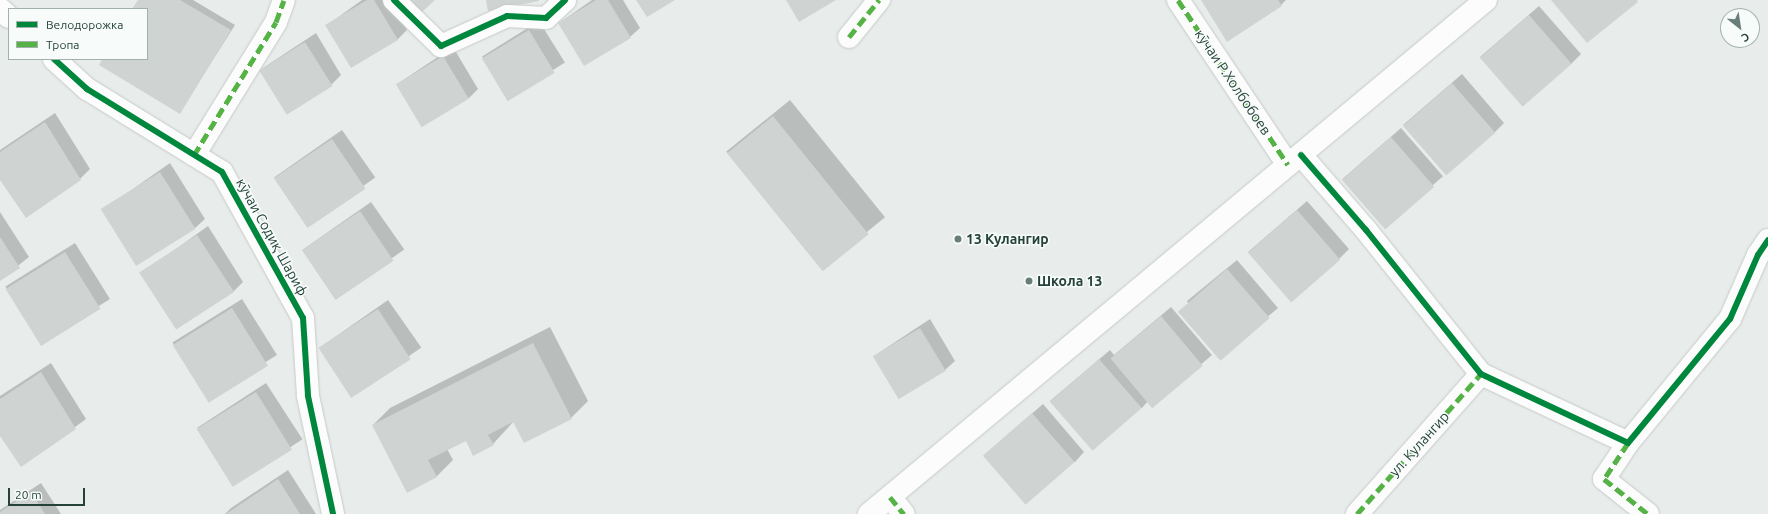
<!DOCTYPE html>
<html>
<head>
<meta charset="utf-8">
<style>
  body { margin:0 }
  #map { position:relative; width:1768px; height:514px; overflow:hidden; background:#e8edeb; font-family:Ubuntu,sans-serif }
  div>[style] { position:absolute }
  .shadow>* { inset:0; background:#0003; transform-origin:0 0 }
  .building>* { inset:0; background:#cfd4d2; transform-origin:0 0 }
  .roads { filter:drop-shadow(0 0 1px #c5cac8) drop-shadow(0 0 1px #c5cac8) }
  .minor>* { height:22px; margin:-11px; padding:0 11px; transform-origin:11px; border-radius:11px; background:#fcfcfc }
  .tertiary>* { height:22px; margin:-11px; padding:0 11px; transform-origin:11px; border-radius:11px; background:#fcfcfc }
  .secondary>* { height:22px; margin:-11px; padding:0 11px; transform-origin:11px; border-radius:11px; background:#fcfcfc }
  .quiet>* { height:5px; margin-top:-2.5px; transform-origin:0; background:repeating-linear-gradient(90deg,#55b346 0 10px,transparent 0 15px) }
  .cycleway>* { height:6px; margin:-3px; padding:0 3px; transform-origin:3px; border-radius:3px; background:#00873e }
  .dots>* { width:11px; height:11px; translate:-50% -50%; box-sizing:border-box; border:2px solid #f7fbf9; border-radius:50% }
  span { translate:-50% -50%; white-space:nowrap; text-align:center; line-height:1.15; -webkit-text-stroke:3px #f7fbf9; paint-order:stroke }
  .street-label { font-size:14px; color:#24423a }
  .poi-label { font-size:14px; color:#24423a; font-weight:700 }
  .left { translate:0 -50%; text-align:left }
  .legend { position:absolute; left:8px; top:8px; width:140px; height:52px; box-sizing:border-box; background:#f7fbf9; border:1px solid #a3b1ad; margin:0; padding:5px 7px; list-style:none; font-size:12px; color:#24423a }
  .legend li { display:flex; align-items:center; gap:8px; height:20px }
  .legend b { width:20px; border:1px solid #a3b1ad }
  .north { position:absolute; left:1720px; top:8px; width:40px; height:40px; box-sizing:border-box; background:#f7fbf9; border:1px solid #a3b1ad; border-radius:50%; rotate:150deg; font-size:11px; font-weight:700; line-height:16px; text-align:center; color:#24423a }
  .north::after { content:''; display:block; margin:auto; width:14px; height:18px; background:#697e78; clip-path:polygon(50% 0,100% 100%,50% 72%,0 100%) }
  .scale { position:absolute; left:8px; top:488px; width:77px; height:18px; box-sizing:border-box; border:2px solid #24423a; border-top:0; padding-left:5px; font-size:12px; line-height:14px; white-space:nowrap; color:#24423a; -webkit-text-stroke:3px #f7fbf9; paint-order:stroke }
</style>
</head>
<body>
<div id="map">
  <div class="shadow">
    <i style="clip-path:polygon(139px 0,193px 0,235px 25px,180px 112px,104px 59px,147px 59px,147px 9px,134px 9px)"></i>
    <i style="clip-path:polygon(362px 0,389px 0,407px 30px,397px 40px,326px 26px)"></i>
    <i style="clip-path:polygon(592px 0,623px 0,640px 28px,630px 37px,559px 23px)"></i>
    <i style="clip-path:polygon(1202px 0,1286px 0,1281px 5px)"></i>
    <i style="clip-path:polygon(1539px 6px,1581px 54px,1571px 64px,1480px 57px)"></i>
    <i style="left:539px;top:21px;width:49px;height:67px;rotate:58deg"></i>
    <i style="clip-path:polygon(316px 33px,341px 75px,331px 85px,260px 70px)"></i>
    <i style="clip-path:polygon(453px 47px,478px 89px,469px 98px,397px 84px)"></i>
    <i style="clip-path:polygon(1462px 74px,1504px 123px,1494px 133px,1403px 125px)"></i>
    <i style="left:790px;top:100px;width:151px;height:82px;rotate:51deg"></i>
    <i style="clip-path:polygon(55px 113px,90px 169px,80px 179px,0 179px,0 150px)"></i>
    <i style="left:1401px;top:128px;width:64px;height:78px;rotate:49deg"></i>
    <i style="left:342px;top:130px;width:58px;height:83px;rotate:55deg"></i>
    <i style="clip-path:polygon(170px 163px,205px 219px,195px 228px,103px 210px)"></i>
    <i style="clip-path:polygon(1307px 201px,1349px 249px,1339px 259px,1248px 252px)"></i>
    <i style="left:371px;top:202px;width:58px;height:83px;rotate:55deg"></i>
    <i style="clip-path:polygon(0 212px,29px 257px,0 280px)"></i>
    <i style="clip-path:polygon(208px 226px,243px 282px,233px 292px,141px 274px)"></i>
    <i style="left:75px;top:243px;width:66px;height:82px;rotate:58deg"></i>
    <i style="clip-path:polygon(1237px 260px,1278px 308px,1218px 358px,1187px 301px)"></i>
    <i style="left:242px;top:299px;width:66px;height:82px;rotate:58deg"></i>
    <i style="left:388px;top:300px;width:58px;height:83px;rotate:55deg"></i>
    <i style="clip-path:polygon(1171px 307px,1212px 355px,1152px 406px,1148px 401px,1142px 408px,1050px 401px,1110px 350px,1114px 355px)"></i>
    <i style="clip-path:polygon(930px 319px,955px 361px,945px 370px,874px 356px)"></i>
    <i style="clip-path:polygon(550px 327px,588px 401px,571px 418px,514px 421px,493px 444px,466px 439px,447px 449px,453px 460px,436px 477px,373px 425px,390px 408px)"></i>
    <i style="clip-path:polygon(51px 363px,86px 419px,22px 466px,0 434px,0 396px)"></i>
    <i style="left:266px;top:383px;width:67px;height:82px;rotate:57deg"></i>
    <i style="clip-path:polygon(1043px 404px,1084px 452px,1075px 462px,984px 455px)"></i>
    <i style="clip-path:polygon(288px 470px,316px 514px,225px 514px,231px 508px)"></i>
    <i style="clip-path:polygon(41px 483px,61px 514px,0 514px,0 510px)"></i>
  </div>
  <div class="building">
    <i style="clip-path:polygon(138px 0,180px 0,231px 30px,180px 114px,99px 65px,102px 59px,147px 59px,147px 9px,132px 9px)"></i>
    <i style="clip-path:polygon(367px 0,374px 0,398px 40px,351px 68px,325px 25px)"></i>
    <i style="clip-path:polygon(409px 0,435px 0,421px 13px)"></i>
    <i style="clip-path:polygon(486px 0,539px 0,539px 1px,488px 11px)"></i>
    <i style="clip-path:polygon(596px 0,608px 0,631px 38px,584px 66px,558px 23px)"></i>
    <i style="clip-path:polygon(636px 0,675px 0,647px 17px)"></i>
    <i style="clip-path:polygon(786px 0,836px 0,799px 22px)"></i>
    <i style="clip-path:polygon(1201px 0,1278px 0,1282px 6px,1227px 42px)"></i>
    <i style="clip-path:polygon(1551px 0,1637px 0,1638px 2px,1587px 43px)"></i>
    <i style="left:1529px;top:15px;width:65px;height:65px;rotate:49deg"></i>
    <i style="left:529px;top:30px;width:50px;height:55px;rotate:59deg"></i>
    <i style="left:305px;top:42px;width:52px;height:54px;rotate:58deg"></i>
    <i style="left:443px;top:56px;width:50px;height:55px;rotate:59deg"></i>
    <i style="left:1452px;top:83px;width:66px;height:65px;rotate:49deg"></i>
    <i style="left:773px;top:116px;width:152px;height:59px;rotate:51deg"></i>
    <i style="clip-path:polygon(45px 122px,81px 180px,26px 218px,0 180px,0 152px)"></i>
    <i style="left:1391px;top:137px;width:66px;height:65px;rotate:49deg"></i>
    <i style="left:332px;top:139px;width:60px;height:70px;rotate:56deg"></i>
    <i style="left:160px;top:172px;width:67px;height:70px;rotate:58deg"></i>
    <i style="left:1297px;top:210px;width:66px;height:65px;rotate:49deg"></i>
    <i style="left:360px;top:211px;width:60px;height:70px;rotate:56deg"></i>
    <i style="left:197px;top:235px;width:68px;height:69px;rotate:57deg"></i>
    <i style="clip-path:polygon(0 237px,20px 268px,0 281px)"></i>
    <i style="left:65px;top:252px;width:67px;height:70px;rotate:58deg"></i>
    <i style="left:1227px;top:269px;width:65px;height:65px;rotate:49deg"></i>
    <i style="left:232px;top:308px;width:68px;height:70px;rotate:58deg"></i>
    <i style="left:378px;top:309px;width:60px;height:71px;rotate:57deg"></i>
    <i style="left:1161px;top:316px;width:65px;height:66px;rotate:50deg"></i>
    <i style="left:920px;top:328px;width:50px;height:55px;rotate:59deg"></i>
    <i style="clip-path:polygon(533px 343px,572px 419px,524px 443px,513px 422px,488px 435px,494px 445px,473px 456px,466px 441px,428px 460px,437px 477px,407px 493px,372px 425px)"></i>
    <i style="left:1099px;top:359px;width:65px;height:65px;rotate:49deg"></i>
    <i style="clip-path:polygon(41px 372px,76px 429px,21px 467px,0 436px,0 399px)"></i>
    <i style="left:256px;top:392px;width:68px;height:70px;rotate:58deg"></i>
    <i style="left:1032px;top:413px;width:65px;height:65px;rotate:49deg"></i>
    <i style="clip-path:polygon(278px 479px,300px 514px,226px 514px)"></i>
    <i style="clip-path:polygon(31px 492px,45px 514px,0 514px,0 512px)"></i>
  </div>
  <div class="roads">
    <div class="minor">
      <i style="left:394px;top:0;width:66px;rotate:44.4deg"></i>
      <i style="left:441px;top:46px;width:72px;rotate:-24.4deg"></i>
      <i style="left:507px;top:16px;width:39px;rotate:3deg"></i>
      <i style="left:546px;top:18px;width:26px;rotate:-43deg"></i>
      <i style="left:1178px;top:0;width:198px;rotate:56.3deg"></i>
      <i style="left:849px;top:37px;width:48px;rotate:-51deg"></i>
      <i style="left:194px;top:155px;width:156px;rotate:-58.3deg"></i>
      <i style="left:276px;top:22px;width:23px;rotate:-70deg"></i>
      <i style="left:1301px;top:155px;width:99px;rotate:49.1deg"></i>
      <i style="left:1366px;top:230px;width:184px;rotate:51.4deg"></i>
      <i style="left:1481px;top:374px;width:162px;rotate:25.1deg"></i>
      <i style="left:1628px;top:443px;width:161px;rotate:-50.6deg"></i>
      <i style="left:1730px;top:319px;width:70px;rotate:-66.4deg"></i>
      <i style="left:1758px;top:255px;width:18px;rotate:-56deg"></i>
      <i style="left:1628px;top:443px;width:43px;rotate:123.7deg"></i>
      <i style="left:1604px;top:479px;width:56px;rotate:38.5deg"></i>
      <i style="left:890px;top:497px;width:22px;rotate:51deg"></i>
      <i style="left:1357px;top:514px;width:187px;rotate:-48.5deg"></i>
    </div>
    <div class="tertiary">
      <i style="left:0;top:9px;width:12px;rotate:42deg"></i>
      <i style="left:54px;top:59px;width:45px;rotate:42.3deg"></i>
      <i style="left:87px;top:89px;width:158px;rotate:31.6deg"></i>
      <i style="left:222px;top:172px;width:167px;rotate:61deg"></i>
      <i style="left:303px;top:318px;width:78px;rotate:86.3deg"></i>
      <i style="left:308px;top:396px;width:121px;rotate:78deg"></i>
    </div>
    <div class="secondary">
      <i style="left:869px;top:514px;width:803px;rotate:-39.8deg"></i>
    </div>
  </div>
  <div class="quiet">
    <i style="left:1178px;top:0;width:198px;rotate:56.3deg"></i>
    <i style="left:849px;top:37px;width:48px;rotate:-51deg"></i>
    <i style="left:194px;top:155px;width:156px;rotate:-58.3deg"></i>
    <i style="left:276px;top:22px;width:23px;rotate:-70deg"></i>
    <i style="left:1628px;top:443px;width:43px;rotate:123.7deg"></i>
    <i style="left:1604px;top:479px;width:56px;rotate:38.5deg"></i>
    <i style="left:890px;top:497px;width:22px;rotate:51deg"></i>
    <i style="left:1357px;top:514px;width:187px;rotate:-48.5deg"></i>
  </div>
  <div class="cycleway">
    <i style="left:394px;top:0;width:66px;rotate:44.4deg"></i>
    <i style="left:441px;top:46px;width:72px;rotate:-24.4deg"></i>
    <i style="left:507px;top:16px;width:39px;rotate:3deg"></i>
    <i style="left:546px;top:18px;width:26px;rotate:-43deg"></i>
    <i style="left:54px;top:59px;width:45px;rotate:42.3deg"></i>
    <i style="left:87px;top:89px;width:158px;rotate:31.6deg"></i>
    <i style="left:222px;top:172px;width:167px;rotate:61deg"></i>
    <i style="left:303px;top:318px;width:78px;rotate:86.3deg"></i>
    <i style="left:308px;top:396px;width:121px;rotate:78deg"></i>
    <i style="left:1301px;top:155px;width:99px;rotate:49.1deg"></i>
    <i style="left:1366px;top:230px;width:184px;rotate:51.4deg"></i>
    <i style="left:1481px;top:374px;width:162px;rotate:25.1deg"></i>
    <i style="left:1628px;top:443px;width:161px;rotate:-50.6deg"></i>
    <i style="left:1730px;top:319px;width:70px;rotate:-66.4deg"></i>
    <i style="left:1758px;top:255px;width:18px;rotate:-56deg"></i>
  </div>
  <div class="dots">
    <i style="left:958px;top:239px;background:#697e78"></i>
    <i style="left:1029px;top:281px;background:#697e78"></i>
  </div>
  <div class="street-label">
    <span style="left:1233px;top:82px;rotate:56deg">кӯчаи Р.Холбобоев</span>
    <span style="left:272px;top:237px;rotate:61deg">кӯчаи Содиқ Шариф</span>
    <span style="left:1419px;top:444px;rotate:-48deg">ул. Кулангир</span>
  </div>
  <div class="poi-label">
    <span class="left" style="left:966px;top:239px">13 Кулангир</span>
    <span class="left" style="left:1037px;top:281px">Школа 13</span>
  </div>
  <ul class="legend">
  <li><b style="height:5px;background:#00873e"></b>Велодорожка</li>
  <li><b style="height:5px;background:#55b346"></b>Тропа</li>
  </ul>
  <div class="north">С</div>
  <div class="scale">20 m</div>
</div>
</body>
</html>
